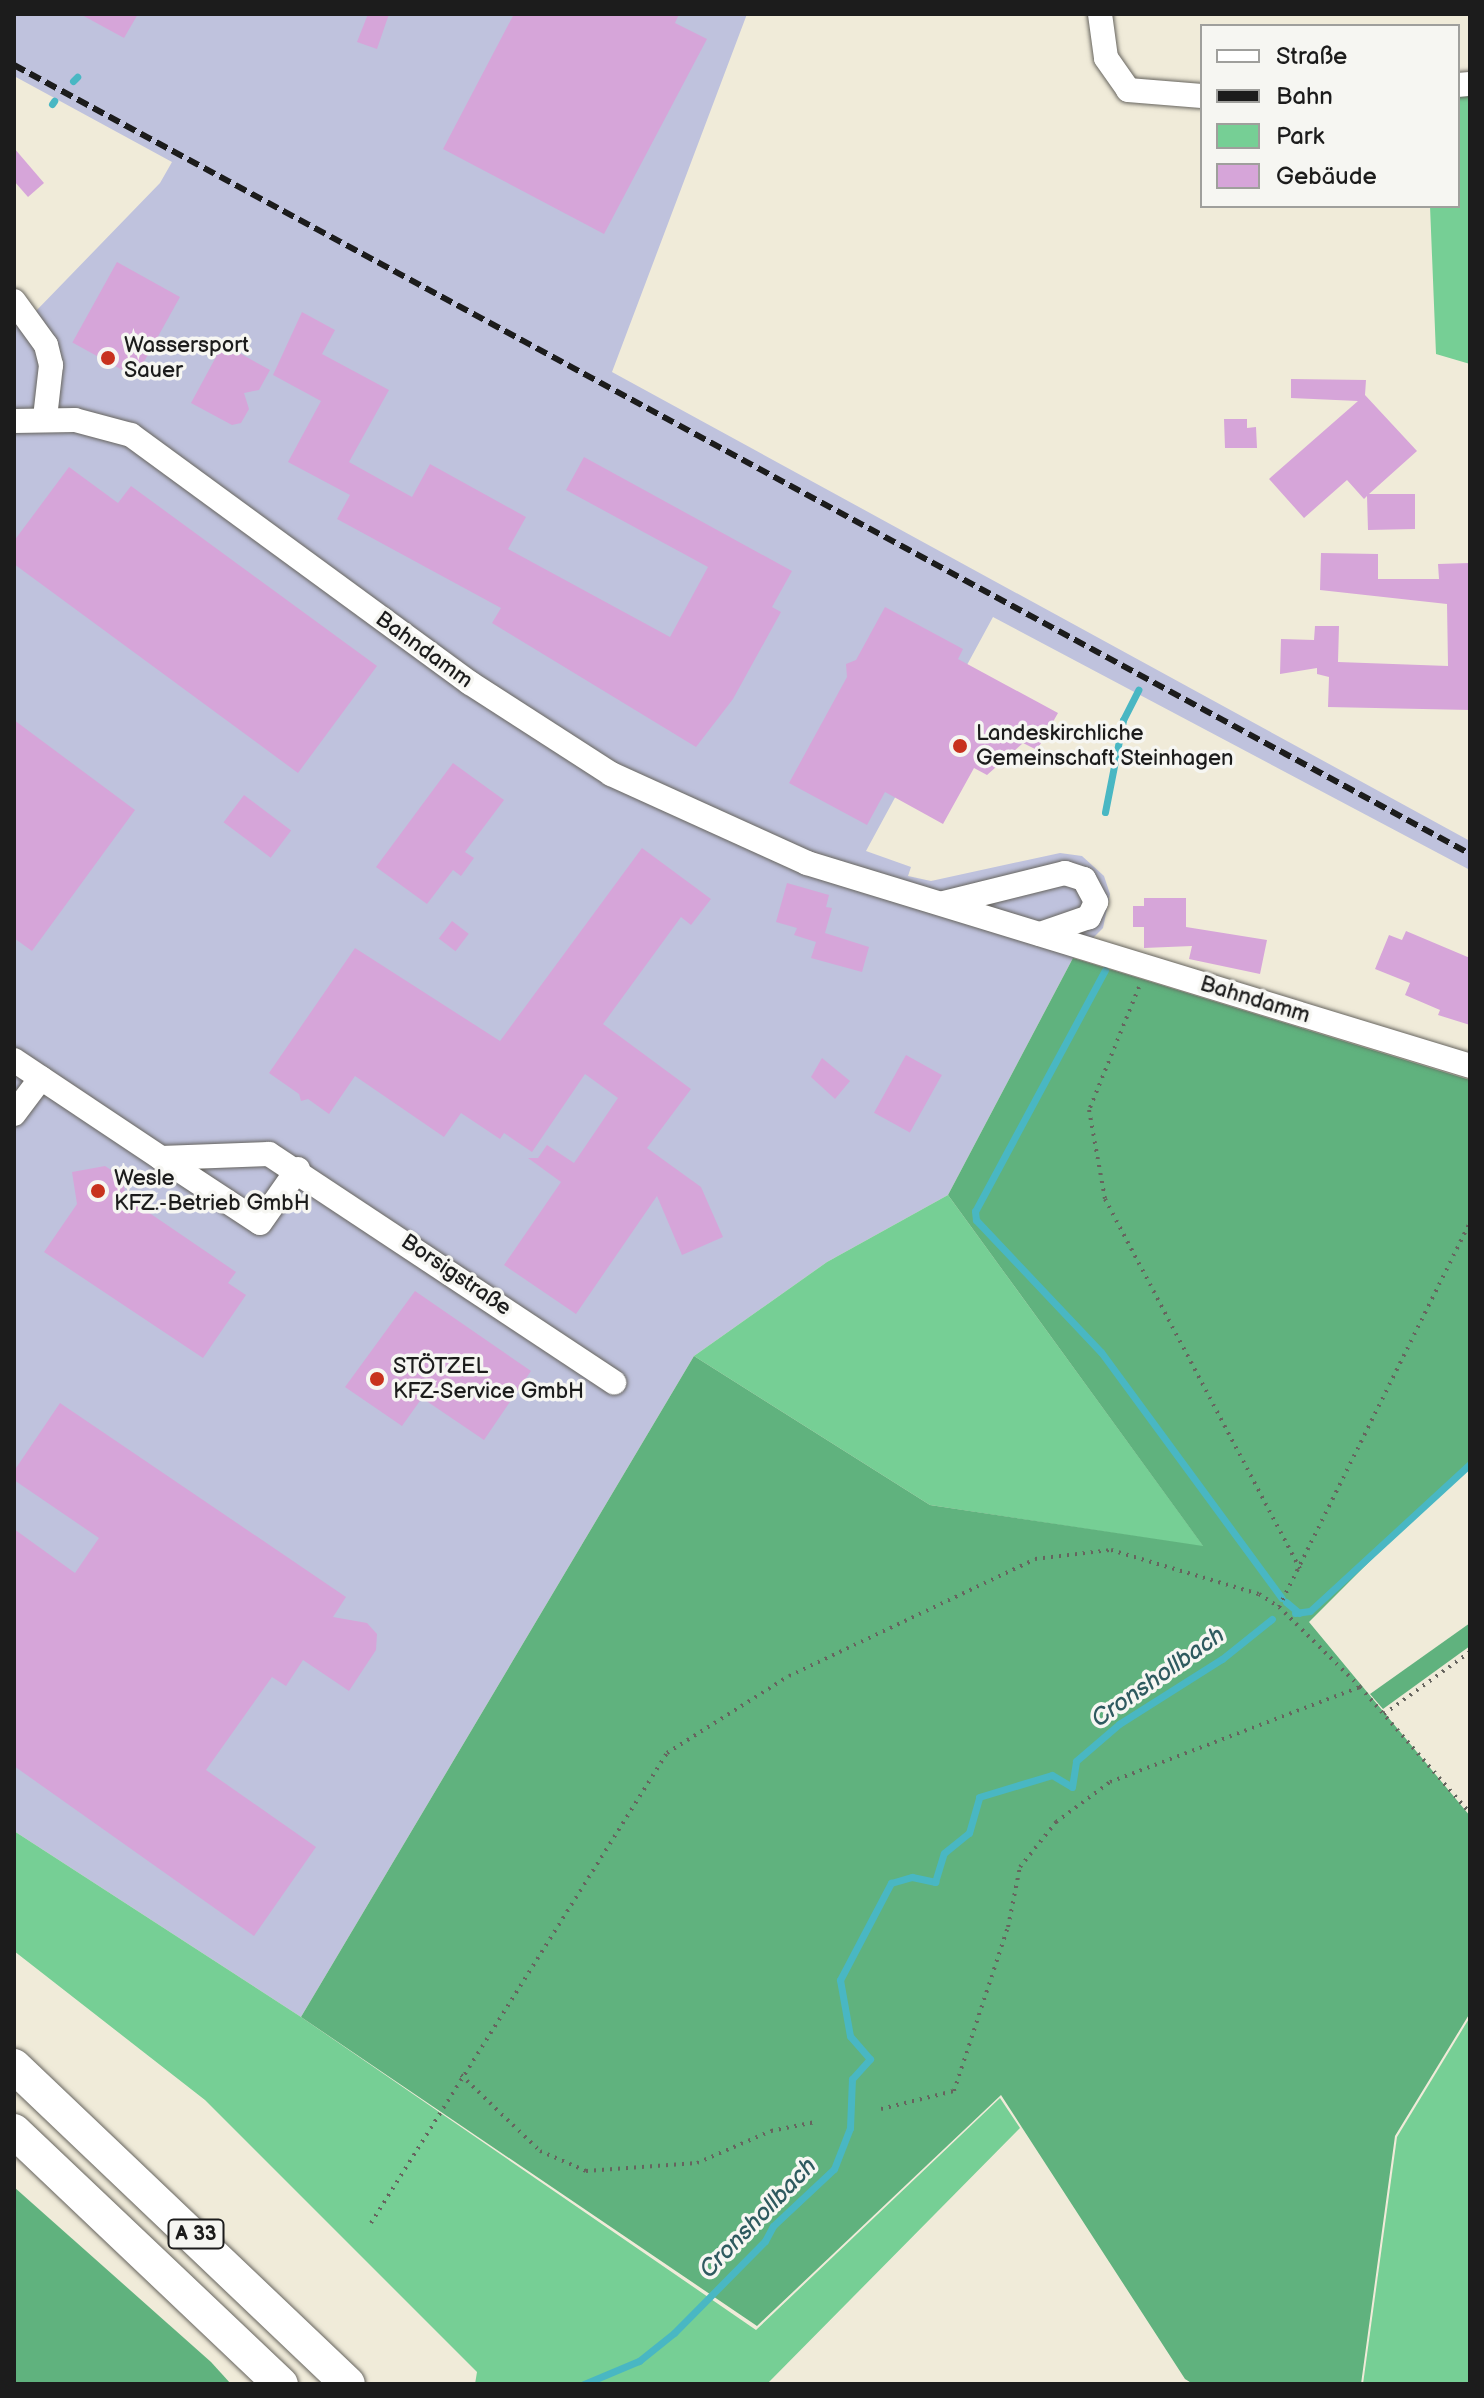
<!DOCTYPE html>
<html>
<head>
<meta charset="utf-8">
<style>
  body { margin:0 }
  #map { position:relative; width:1484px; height:2398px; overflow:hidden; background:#f0ebd9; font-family:"Balsamiq Sans",sans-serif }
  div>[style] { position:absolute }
  .industrial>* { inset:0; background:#bfc2dd }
  .green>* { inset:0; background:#76cf95 }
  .forest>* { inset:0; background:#60b27e }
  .stream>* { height:7px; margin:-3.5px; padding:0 3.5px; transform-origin:3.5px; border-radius:3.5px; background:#49b7c3 }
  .building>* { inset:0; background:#d6a5d9; transform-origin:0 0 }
  .path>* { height:4px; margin-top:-2px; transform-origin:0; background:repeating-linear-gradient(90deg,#66645e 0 2px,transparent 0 8px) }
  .roads { filter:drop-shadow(0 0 2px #66645e) drop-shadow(0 0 2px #66645e) }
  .minor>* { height:24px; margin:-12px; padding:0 12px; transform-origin:12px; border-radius:12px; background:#fff }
  .highway>* { height:34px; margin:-17px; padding:0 17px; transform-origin:17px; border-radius:17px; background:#fff }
  .rail>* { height:6px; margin-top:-3px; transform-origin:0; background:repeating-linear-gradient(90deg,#1c1c1c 0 12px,transparent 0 18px) }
  .dots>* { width:22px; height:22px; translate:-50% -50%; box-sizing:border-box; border:4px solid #f6f6f2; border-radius:50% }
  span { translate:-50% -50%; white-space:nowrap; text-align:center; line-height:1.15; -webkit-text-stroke:7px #f6f6f2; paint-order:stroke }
  .shield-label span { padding:2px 6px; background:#f6f6f2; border:2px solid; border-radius:6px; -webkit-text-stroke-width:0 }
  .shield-label { font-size:20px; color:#1c1c1c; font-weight:700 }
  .poi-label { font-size:22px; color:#1c1c1c }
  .left { translate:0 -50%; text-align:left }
  .street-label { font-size:22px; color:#1c1c1c }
  .water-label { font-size:24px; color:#2e5a5f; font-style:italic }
  .frame { position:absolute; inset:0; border:16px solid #1c1c1c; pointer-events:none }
  .legend { position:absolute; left:1200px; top:24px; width:260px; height:184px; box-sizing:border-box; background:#f6f6f2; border:2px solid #9f9f9c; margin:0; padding:10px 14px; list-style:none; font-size:24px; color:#1c1c1c }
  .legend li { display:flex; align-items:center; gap:16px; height:40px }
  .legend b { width:40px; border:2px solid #9f9f9c }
</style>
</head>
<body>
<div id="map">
  <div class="industrial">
    <i style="clip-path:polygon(14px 14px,747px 14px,612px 372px,1470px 841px,1470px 870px,993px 617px,866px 851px,911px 867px,908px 876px,931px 881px,1060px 853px,1082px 856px,1104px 876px,1110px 894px,1103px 928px,1073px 958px,948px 1195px,827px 1262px,694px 1356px,301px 2017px,14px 1831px,14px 287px,35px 312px,160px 183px,172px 162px,14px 76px)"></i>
  </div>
  <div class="green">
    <i style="clip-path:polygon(1470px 95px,1470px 364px,1436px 354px,1430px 206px,1458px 206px,1458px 96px)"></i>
    <i style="clip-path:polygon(948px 1195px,1204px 1547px,930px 1505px,694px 1356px,827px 1262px)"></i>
    <i style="clip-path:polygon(14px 1831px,301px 2017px,756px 2330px,1000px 2098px,1020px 2128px,767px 2384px,475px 2384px,477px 2372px,205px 2100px,14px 1951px)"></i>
    <i style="clip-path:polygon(1470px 2017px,1470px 2384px,1363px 2384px,1397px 2137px)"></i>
  </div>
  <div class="forest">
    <i style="clip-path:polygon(1073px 958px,1470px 1080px,1470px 1461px,1309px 1622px,1470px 1816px,1470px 2013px,1395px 2136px,1361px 2384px,1193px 2384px,1185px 2379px,1001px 2095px,757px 2326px,301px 2017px,694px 1356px,930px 1505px,1203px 1546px,948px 1195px)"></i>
    <i style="clip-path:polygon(1470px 1623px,1470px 1646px,1383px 1709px,1370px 1694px)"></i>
    <i style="clip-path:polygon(14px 2187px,211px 2362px,231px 2384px,14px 2384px)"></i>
  </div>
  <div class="stream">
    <i style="left:73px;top:81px;width:6px;rotate:-45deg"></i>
    <i style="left:52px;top:104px;width:4px;rotate:-56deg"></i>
    <i style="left:1105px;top:812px;width:94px;rotate:-78.9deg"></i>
    <i style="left:1123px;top:720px;width:34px;rotate:-63deg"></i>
    <i style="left:1105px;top:970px;width:274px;rotate:118.3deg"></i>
    <i style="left:975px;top:1211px;width:9px;rotate:84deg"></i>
    <i style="left:976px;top:1220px;width:182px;rotate:46.6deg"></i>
    <i style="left:1101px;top:1352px;width:305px;rotate:53.7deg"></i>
    <i style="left:1286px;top:1602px;width:17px;rotate:40deg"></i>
    <i style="left:1295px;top:1613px;width:15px;rotate:-8deg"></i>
    <i style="left:1310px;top:1611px;width:217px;rotate:-42.6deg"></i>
    <i style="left:584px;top:2384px;width:60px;rotate:-22.7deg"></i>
    <i style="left:639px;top:2361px;width:45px;rotate:-38.7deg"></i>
    <i style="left:674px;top:2333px;width:129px;rotate:-45.3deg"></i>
    <i style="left:765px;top:2241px;width:17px;rotate:-62deg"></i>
    <i style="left:773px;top:2226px;width:83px;rotate:-43.1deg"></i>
    <i style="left:834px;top:2169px;width:44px;rotate:-68.7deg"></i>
    <i style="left:850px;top:2128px;width:49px;rotate:-87.7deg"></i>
    <i style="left:852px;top:2079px;width:27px;rotate:-48deg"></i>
    <i style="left:870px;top:2059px;width:30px;rotate:-131deg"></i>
    <i style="left:850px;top:2036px;width:57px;rotate:-100.1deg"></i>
    <i style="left:840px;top:1980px;width:110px;rotate:-62.3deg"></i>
    <i style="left:891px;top:1883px;width:22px;rotate:-16deg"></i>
    <i style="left:912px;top:1877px;width:24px;rotate:12deg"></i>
    <i style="left:935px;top:1882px;width:30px;rotate:-73deg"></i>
    <i style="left:944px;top:1853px;width:32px;rotate:-39deg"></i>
    <i style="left:969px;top:1833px;width:37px;rotate:-74deg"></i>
    <i style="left:979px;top:1797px;width:76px;rotate:-16.8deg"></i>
    <i style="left:1052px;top:1775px;width:23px;rotate:31deg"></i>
    <i style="left:1072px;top:1787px;width:26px;rotate:-81deg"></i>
    <i style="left:1076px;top:1761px;width:57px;rotate:-40.7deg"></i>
    <i style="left:1119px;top:1724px;width:122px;rotate:-32.3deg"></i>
    <i style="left:1222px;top:1659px;width:64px;rotate:-38.7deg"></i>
  </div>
  <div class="building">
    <i style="clip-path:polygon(80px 14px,138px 14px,124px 38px)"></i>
    <i style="clip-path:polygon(368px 14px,389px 14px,377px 49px,357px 42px)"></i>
    <i style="clip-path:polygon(514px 14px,679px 14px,675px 23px,707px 39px,604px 234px,443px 149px)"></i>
    <i style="clip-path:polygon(14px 148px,44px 183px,28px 197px,14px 181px)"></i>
    <i style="left:117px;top:262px;width:72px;height:92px;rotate:29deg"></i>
    <i style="clip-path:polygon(302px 312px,335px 330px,322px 354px,389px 390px,349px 462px,412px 497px,430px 464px,526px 517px,508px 549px,670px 637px,708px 567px,566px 490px,584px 457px,792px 571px,772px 607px,781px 612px,733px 699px,696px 747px,492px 623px,501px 608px,337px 519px,350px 495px,288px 462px,321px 401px,273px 375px)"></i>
    <i style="clip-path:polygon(223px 344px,270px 370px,259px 390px,244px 393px,249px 409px,241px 423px,232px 425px,191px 403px)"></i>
    <i style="clip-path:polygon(1291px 379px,1366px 380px,1365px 395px,1417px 451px,1369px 494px,1415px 494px,1415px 529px,1368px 530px,1367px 496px,1364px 499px,1347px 480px,1304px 518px,1269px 479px,1358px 401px,1291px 398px)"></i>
    <i style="clip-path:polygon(1224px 419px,1247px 419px,1247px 428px,1256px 427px,1257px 448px,1225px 448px)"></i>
    <i style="clip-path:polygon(69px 467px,118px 503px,131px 486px,377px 666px,298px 773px,14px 564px,14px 541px)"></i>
    <i style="clip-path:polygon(1321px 553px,1378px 554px,1378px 579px,1439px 579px,1438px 564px,1470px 563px,1470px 710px,1328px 707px,1329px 677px,1317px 674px,1317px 668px,1280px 674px,1281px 639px,1314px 640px,1315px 626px,1339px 626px,1338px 662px,1448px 666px,1447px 604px,1320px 590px)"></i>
    <i style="clip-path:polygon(885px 607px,963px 649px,958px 659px,1058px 713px,1037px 750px,1023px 743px,987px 775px,974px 768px,943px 824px,885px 792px,867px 825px,789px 783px,847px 677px,846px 664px,856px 660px)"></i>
    <i style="clip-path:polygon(14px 720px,135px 810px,32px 951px,14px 938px)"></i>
    <i style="clip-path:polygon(453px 763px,504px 800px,465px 852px,474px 858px,461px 876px,453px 870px,427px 904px,376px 867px)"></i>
    <i style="left:244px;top:795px;width:59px;height:34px;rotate:37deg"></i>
    <i style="clip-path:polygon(642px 848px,711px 899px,691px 925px,681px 917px,603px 1024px,691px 1089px,647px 1148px,701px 1187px,723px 1237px,682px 1255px,657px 1196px,576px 1314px,504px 1265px,561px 1182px,528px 1158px,538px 1158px,547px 1145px,574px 1163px,618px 1098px,585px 1074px,532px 1152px,504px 1133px,500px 1139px,461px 1113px,444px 1137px,355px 1076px,329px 1114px,308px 1099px,301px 1101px,299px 1094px,269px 1073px,355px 948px,500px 1041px)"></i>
    <i style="clip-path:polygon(787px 883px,829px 895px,826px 907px,832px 908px,825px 933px,869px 947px,862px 972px,811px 958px,816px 942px,794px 935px,797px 928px,776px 922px)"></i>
    <i style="clip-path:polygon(1144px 898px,1186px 898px,1186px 927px,1267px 940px,1260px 974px,1189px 959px,1192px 946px,1144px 948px,1144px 927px,1133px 927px,1133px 906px,1144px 906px)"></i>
    <i style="left:452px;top:921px;width:21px;height:22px;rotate:37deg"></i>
    <i style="clip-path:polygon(1406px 931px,1470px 958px,1470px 1025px,1438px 1015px,1440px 1010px,1405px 995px,1410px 983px,1375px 969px,1389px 935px,1402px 940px)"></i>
    <i style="left:906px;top:1055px;width:41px;height:66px;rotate:29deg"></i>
    <i style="clip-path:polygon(822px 1058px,850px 1081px,835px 1099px,811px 1077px)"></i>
    <i style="clip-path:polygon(105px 1166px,122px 1177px,126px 1197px,236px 1272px,228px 1283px,246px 1295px,203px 1358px,44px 1252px,77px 1204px,72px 1172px)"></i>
    <i style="clip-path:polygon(415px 1291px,531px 1371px,484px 1440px,422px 1398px,402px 1426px,345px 1387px)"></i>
    <i style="clip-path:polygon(60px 1403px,346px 1597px,333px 1617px,367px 1623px,377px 1634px,376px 1650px,349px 1691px,303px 1660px,286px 1686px,272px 1677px,206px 1770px,316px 1847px,254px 1936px,14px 1766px,14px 1529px,75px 1573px,99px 1538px,14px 1480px,14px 1471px)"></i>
  </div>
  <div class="path">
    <i style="left:1139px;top:987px;width:133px;rotate:112.1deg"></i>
    <i style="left:1089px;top:1110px;width:90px;rotate:79.8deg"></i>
    <i style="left:1105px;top:1199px;width:418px;rotate:62.2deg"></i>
    <i style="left:1279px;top:1607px;width:430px;rotate:-63.6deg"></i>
    <i style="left:1384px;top:1714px;width:106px;rotate:-35.8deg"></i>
    <i style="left:461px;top:2075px;width:110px;rotate:43.9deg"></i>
    <i style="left:540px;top:2151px;width:50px;rotate:23.5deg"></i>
    <i style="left:586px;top:2171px;width:111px;rotate:-4.1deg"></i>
    <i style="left:697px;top:2163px;width:81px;rotate:-23.4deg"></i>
    <i style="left:771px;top:2131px;width:45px;rotate:-11.6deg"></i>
    <i style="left:881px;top:2109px;width:75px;rotate:-13.9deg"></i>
    <i style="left:954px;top:2091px;width:173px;rotate:-71.8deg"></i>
    <i style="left:1008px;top:1927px;width:61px;rotate:-78.7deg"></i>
    <i style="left:1020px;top:1867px;width:58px;rotate:-51.3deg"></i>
    <i style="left:1056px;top:1822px;width:67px;rotate:-36.5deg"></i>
    <i style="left:1110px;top:1782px;width:267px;rotate:-20.8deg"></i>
    <i style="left:371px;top:2223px;width:555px;rotate:-57.8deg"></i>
    <i style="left:667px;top:1753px;width:144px;rotate:-32.3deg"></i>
    <i style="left:789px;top:1676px;width:272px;rotate:-25.4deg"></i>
    <i style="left:1035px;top:1559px;width:77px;rotate:-6.8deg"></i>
    <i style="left:1111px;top:1550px;width:154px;rotate:16.6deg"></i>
    <i style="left:1259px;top:1594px;width:24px;rotate:33deg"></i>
    <i style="left:1279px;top:1607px;width:114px;rotate:44.6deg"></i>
    <i style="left:1360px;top:1687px;width:167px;rotate:48.9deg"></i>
  </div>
  <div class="roads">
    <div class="minor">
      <i style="left:1100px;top:14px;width:44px;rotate:82.2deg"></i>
      <i style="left:1106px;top:58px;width:39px;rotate:55deg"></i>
      <i style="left:1128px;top:90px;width:74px;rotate:4.6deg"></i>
      <i style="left:1458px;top:85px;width:12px;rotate:-5deg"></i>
      <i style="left:14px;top:301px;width:54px;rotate:54deg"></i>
      <i style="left:46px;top:345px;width:21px;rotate:76deg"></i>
      <i style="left:51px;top:365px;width:53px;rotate:96.5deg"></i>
      <i style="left:14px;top:421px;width:61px;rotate:-0.9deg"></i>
      <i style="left:75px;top:420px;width:58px;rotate:15deg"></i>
      <i style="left:131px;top:435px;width:420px;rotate:36.2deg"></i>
      <i style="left:470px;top:683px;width:168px;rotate:32.8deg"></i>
      <i style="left:611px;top:774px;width:215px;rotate:24.4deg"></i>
      <i style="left:807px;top:863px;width:693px;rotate:17.02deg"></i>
      <i style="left:944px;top:903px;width:125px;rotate:-13.9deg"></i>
      <i style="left:1065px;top:873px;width:20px;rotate:18deg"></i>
      <i style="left:1084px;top:879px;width:26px;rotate:62deg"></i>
      <i style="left:1096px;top:902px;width:17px;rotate:115deg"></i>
      <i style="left:1089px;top:917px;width:52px;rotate:160.9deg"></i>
      <i style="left:14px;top:1060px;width:177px;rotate:33.7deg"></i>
      <i style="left:161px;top:1158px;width:108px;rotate:-2.1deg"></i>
      <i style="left:269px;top:1154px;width:414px;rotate:33.5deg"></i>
      <i style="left:14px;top:1114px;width:45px;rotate:-53.1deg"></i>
      <i style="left:161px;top:1158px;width:118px;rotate:33.3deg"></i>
      <i style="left:260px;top:1223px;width:66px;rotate:-54.9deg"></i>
    </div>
    <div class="highway">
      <i style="left:14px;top:2066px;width:461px;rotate:43.6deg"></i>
      <i style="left:14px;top:2131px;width:368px;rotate:43.5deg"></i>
    </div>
  </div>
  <div class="rail">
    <i style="left:14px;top:65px;width:1656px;rotate:28.45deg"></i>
  </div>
  <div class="dots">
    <i style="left:108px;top:358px;background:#c8321e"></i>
    <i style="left:960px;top:746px;background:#c8321e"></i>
    <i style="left:98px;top:1191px;background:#c8321e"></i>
    <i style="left:377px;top:1379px;background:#c8321e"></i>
  </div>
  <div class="shield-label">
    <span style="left:196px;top:2234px">A 33</span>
  </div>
  <div class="poi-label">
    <span class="left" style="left:124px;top:358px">Wassersport<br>Sauer</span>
    <span class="left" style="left:976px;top:746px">Landeskirchliche<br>Gemeinschaft Steinhagen</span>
    <span class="left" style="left:114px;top:1191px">Wesle<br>KFZ.-Betrieb GmbH</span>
    <span class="left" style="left:393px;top:1379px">STÖTZEL<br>KFZ-Service GmbH</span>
  </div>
  <div class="street-label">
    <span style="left:424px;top:650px;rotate:36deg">Bahndamm</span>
    <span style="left:1255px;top:1000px;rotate:17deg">Bahndamm</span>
    <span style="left:456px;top:1275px;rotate:34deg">Borsigstraße</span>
  </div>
  <div class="water-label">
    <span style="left:1158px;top:1677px;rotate:-35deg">Cronshollbach</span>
    <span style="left:758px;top:2218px;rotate:-46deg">Cronshollbach</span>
  </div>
  <div class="frame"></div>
  <ul class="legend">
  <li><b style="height:10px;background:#fff"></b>Straße</li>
  <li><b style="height:10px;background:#1c1c1c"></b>Bahn</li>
  <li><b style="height:22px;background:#76cf95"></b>Park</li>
  <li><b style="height:22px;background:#d6a5d9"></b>Gebäude</li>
  </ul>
</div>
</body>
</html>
